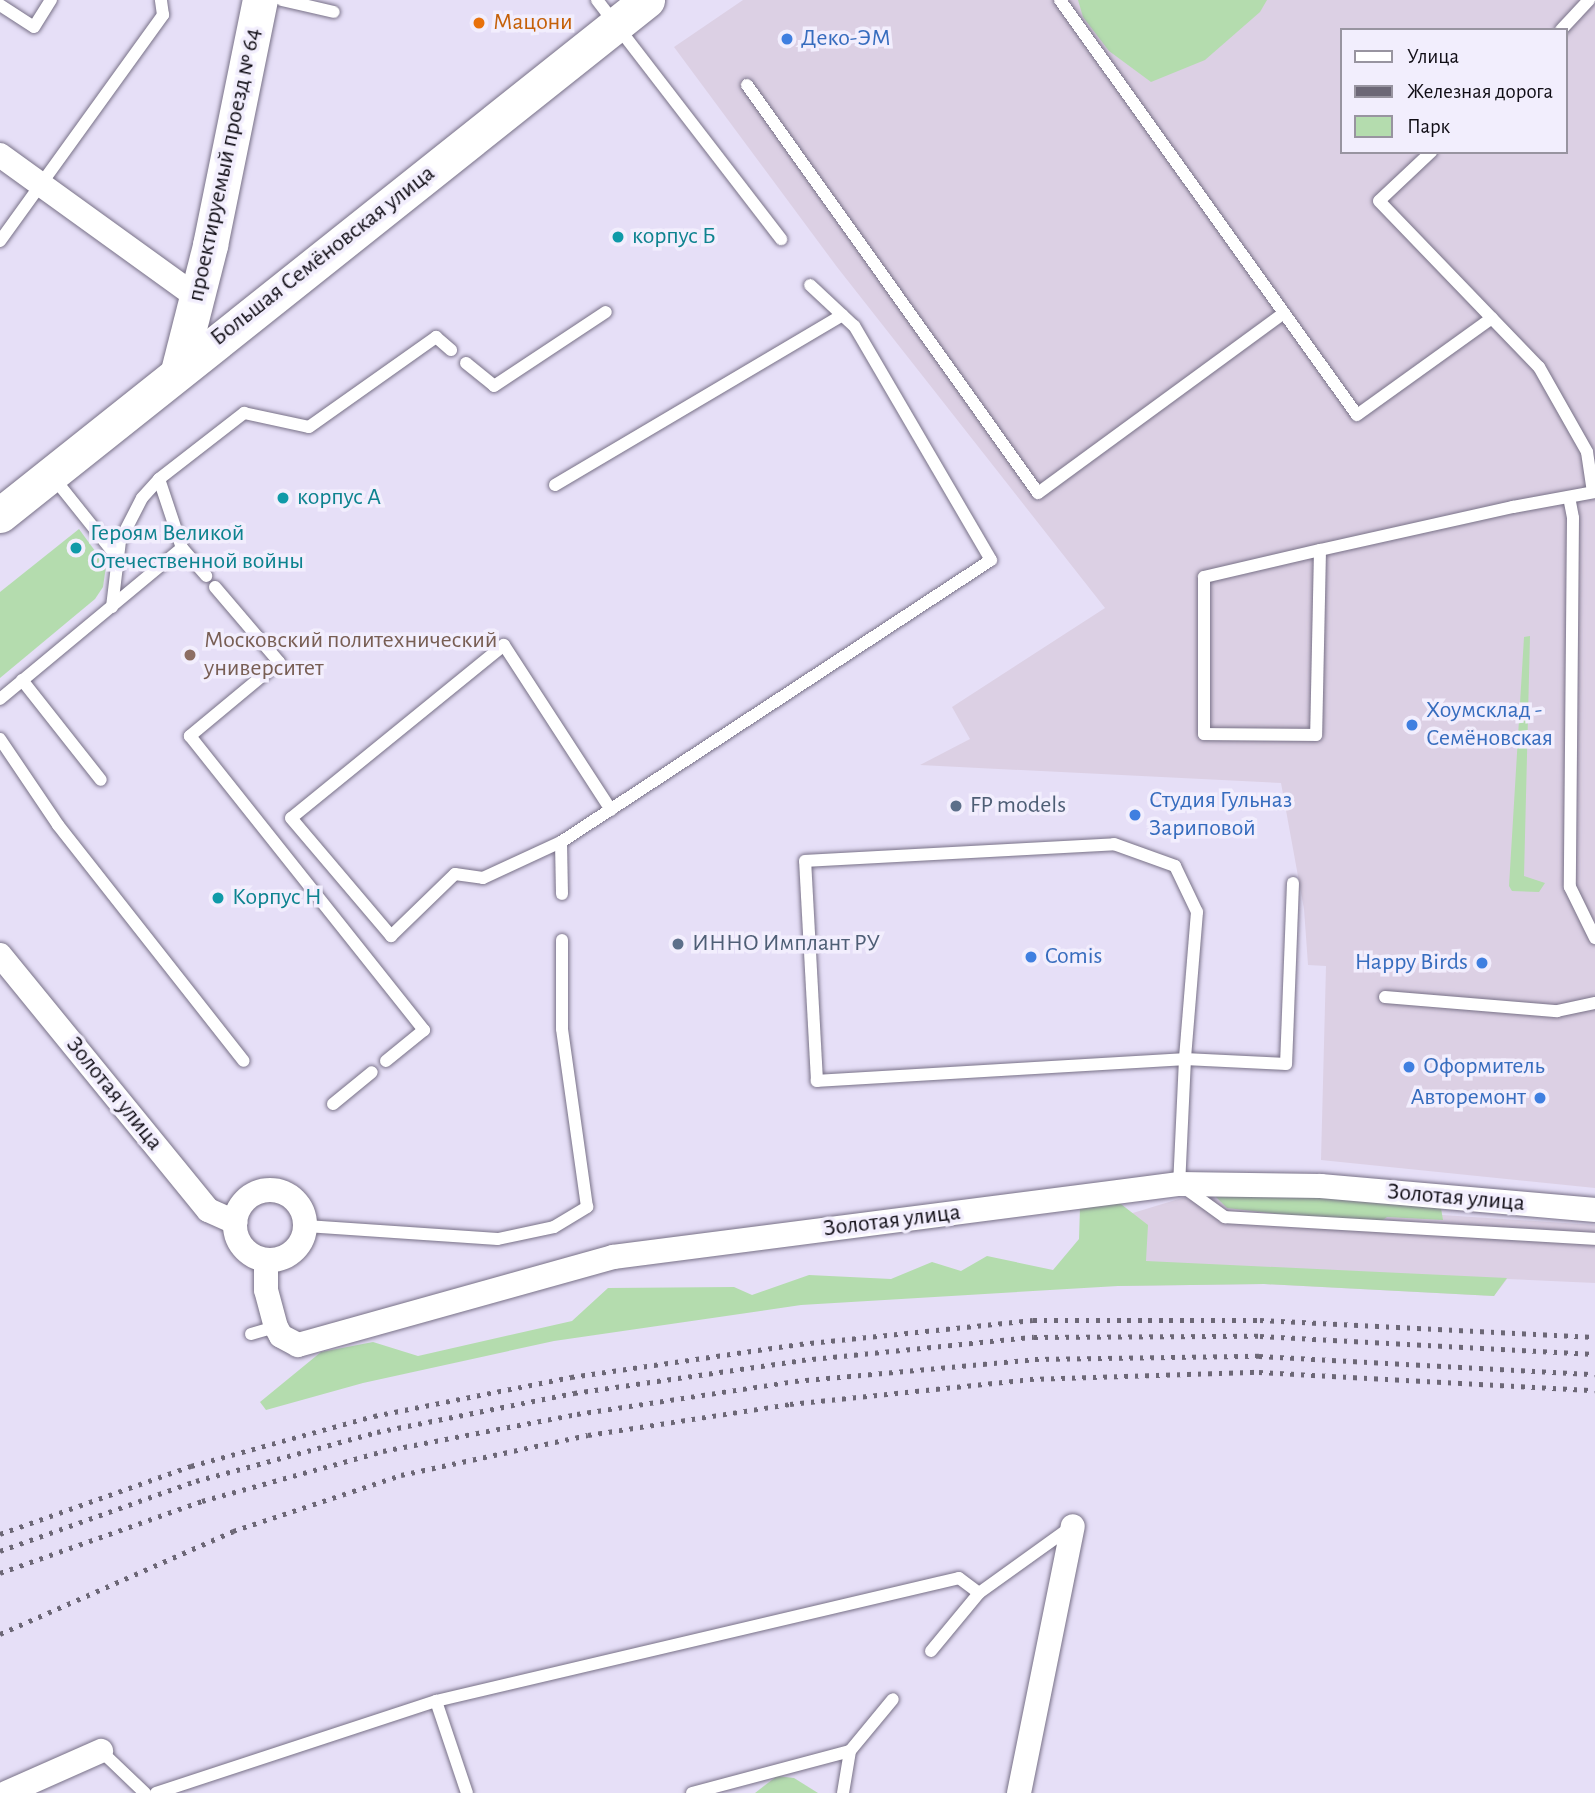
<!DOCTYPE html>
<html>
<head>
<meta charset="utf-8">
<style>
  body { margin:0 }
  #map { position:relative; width:1595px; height:1793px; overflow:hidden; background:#e6dff7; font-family:"Alegreya Sans",sans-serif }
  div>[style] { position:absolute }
  .industrial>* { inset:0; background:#dcd0e4 }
  .green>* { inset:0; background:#b4dcae }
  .roads { filter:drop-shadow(0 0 2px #787187) drop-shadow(0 0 2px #787187) }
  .lane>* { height:12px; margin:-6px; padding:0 6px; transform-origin:6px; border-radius:6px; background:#fff }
  .street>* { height:24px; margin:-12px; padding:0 12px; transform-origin:12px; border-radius:12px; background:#fff }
  .street>.ring { margin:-12px; padding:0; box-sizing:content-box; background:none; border:24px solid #fff; border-radius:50% }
  .secondary>* { height:35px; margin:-17.5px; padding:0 17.5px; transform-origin:17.5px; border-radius:17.5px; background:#fff }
  .rail>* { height:5px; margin-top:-2.5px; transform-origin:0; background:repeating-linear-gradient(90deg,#6c6776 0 3.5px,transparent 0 10.5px) }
  .dots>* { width:19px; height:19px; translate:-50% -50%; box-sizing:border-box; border:4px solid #f2eefd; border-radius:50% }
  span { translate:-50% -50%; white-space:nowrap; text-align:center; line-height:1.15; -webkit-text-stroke:7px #f2eefd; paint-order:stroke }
  .food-label { font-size:24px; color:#c56008 }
  .left { translate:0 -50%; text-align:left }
  .shop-label { font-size:24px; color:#366cbe }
  .right { translate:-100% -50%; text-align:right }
  .street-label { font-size:24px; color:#100d15 }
  .culture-label { font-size:24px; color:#0d838f }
  .education-label { font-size:24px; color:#785e54 }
  .service-label { font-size:24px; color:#4e5e75 }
  .legend { position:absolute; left:1340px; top:28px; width:228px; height:126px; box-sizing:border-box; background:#f2eefd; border:2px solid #9894a0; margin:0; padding:9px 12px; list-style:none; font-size:21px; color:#100d15 }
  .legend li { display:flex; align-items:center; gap:14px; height:35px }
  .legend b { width:35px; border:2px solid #9894a0 }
</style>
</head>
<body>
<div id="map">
  <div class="industrial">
    <i style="clip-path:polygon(evenodd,743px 0,1595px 0,1595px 1188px,1321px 1160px,1326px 966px,1308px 965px,1304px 909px,1281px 783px,920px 765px,970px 739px,952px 707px,1105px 608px,837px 267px,674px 47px,743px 0,1341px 30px,1565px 30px,1565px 152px,1341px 152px,1341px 30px)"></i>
    <i style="clip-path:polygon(1182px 1198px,1595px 1225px,1595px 1283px,1507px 1279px,1494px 1296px,1264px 1284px,1118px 1286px,1123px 1216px)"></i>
  </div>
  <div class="green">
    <i style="clip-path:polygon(1078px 0,1267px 0,1260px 12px,1205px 60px,1151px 82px,1109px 51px,1083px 17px)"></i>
    <i style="clip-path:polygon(79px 529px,106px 566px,103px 587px,95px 599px,0 678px,0 592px)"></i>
    <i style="clip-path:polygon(1530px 636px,1524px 876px,1545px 883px,1539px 892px,1512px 891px,1509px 886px,1524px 637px)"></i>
    <i style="clip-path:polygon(1209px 1190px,1354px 1193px,1441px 1208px,1443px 1220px,1387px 1217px,1376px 1225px,1227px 1208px)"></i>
    <i style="clip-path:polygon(1117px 1201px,1148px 1225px,1146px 1261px,1507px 1278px,1494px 1296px,1264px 1284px,1118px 1286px,801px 1305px,554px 1341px,363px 1383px,266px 1410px,260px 1402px,321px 1352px,373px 1342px,418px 1356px,572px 1321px,608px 1288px,734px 1287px,752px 1295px,809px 1275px,891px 1279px,932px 1262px,961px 1271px,987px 1256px,1053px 1270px,1079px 1239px,1080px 1207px)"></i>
    <i style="clip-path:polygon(777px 1776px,794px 1778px,818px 1793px,755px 1793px)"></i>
  </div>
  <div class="roads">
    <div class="lane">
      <i style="left:282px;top:0;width:53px;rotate:13deg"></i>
      <i style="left:597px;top:0;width:302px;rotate:52.4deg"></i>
      <i style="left:1060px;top:0;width:510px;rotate:54.41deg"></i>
      <i style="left:1357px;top:415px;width:166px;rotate:-35.7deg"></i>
      <i style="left:0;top:5px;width:40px;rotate:32.9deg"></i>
      <i style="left:34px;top:27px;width:32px;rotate:-58deg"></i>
      <i style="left:1561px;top:30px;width:41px;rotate:-47deg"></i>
      <i style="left:747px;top:85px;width:501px;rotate:54.5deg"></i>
      <i style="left:1038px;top:493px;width:303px;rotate:-36.2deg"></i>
      <i style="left:1431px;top:152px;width:71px;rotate:136.7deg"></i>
      <i style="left:1379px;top:201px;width:231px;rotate:46.1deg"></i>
      <i style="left:1539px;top:367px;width:98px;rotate:60.5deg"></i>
      <i style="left:1587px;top:452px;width:40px;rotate:81.5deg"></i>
      <i style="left:0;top:241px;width:279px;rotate:-54.2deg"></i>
      <i style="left:163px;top:15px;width:15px;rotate:-98deg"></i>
      <i style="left:466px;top:363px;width:36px;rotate:39deg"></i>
      <i style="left:494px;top:386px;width:134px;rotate:-33.5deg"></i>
      <i style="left:53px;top:477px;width:104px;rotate:51.3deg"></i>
      <i style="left:159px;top:479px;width:73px;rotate:71.6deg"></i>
      <i style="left:182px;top:548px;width:37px;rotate:49deg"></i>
      <i style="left:555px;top:485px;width:334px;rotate:-30.6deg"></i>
      <i style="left:1569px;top:497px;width:21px;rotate:79deg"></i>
      <i style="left:1573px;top:518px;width:369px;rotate:90.5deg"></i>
      <i style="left:1570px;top:887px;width:57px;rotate:63.9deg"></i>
      <i style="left:1320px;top:550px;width:185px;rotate:91.2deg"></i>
      <i style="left:1316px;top:735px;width:112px;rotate:-179.5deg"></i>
      <i style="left:1204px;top:734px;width:157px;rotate:-90deg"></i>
      <i style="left:1204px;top:577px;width:119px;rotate:-13.1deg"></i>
      <i style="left:1320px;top:550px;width:198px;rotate:-12.6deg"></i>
      <i style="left:1513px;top:507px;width:83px;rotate:-10.4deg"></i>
      <i style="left:215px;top:587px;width:99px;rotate:49.5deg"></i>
      <i style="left:279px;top:662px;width:116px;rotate:140.3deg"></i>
      <i style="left:190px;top:736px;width:376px;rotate:51.5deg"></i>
      <i style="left:424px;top:1030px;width:49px;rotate:140.8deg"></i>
      <i style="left:112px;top:607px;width:66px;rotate:-83.1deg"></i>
      <i style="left:120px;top:541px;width:48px;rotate:-62.9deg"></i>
      <i style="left:142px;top:498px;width:25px;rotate:-48deg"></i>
      <i style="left:159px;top:479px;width:108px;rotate:-37.8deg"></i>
      <i style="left:244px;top:413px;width:66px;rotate:12.2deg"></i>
      <i style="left:309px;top:427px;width:156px;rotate:-35.3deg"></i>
      <i style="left:436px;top:337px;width:20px;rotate:41deg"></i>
      <i style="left:22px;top:680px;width:127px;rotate:51.7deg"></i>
      <i style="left:0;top:699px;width:236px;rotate:-39.7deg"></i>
      <i style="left:0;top:739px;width:104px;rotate:56deg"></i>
      <i style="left:58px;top:825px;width:300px;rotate:51.8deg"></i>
      <i style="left:611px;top:810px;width:197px;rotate:-123deg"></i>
      <i style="left:504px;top:645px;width:274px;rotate:140.9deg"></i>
      <i style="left:291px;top:818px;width:155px;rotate:49.7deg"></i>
      <i style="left:391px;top:936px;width:89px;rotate:-44.1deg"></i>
      <i style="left:455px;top:874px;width:28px;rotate:8deg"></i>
      <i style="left:483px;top:878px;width:86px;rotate:-24.8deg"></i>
      <i style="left:561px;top:842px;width:514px;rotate:-33.26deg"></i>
      <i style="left:991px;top:560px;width:271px;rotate:-120.3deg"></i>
      <i style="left:854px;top:326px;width:60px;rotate:-137deg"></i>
      <i style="left:561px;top:842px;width:52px;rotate:88.9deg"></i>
      <i style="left:1114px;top:844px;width:65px;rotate:19.8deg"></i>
      <i style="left:1175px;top:866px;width:51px;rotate:64.4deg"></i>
      <i style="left:1197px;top:912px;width:147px;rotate:94.7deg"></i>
      <i style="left:1185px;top:1059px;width:369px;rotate:176.6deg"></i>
      <i style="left:817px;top:1081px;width:220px;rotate:-93.1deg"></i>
      <i style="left:805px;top:861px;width:309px;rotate:-3.1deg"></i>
      <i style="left:1293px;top:883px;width:181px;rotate:92.2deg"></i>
      <i style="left:1286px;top:1064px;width:101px;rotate:-177.2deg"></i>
      <i style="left:1185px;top:1059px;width:125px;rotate:92.7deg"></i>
      <i style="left:1179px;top:1184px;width:57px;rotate:35.7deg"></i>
      <i style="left:1225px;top:1217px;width:371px;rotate:3.4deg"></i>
      <i style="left:1385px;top:997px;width:173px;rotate:4.7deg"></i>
      <i style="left:1557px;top:1011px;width:39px;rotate:-12deg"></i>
      <i style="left:333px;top:1104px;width:50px;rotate:-39.4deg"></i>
      <i style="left:306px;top:1226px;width:192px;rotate:3.9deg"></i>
      <i style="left:498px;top:1239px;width:57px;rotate:-12.1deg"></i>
      <i style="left:554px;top:1227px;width:39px;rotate:-31deg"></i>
      <i style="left:587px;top:1207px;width:180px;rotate:-98deg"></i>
      <i style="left:562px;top:1029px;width:89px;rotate:-90deg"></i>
      <i style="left:251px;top:1334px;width:26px;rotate:-16deg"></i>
      <i style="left:931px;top:1651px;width:75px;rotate:-50.4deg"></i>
      <i style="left:979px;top:1593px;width:113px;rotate:-35.7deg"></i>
      <i style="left:436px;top:1701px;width:97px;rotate:71.4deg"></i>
      <i style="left:101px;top:1751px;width:61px;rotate:43.7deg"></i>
      <i style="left:156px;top:1793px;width:295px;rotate:-18.2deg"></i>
      <i style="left:436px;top:1701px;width:537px;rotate:-13.23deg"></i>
      <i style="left:959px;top:1578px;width:25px;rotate:37deg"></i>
      <i style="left:692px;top:1793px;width:163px;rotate:-14.9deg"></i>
      <i style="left:843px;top:1793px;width:43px;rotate:-80.5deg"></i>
      <i style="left:850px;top:1751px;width:67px;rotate:-50.4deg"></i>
    </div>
    <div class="street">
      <i style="left:0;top:155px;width:243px;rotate:35.8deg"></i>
      <i style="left:0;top:955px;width:329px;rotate:50.8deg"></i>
      <i style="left:208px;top:1210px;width:30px;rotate:24deg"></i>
      <i class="ring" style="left:235px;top:1190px;width:46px;height:46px"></i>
      <i style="left:266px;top:1260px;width:30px;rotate:90deg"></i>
      <i style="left:266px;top:1290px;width:38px;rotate:75deg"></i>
      <i style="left:276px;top:1327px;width:10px;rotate:61deg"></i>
      <i style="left:281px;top:1336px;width:19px;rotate:28deg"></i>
      <i style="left:298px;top:1345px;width:327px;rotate:-15.6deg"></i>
      <i style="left:613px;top:1257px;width:571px;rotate:-7.35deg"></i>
      <i style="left:1179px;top:1184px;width:142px;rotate:0.8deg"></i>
      <i style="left:1321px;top:1186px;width:275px;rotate:5deg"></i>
      <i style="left:6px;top:1793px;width:104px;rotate:-23.9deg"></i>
      <i style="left:1019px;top:1793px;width:272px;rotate:-78.6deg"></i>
    </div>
    <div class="secondary">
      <i style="left:178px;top:371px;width:130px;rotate:-75.7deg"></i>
      <i style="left:210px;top:245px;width:250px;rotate:-78.5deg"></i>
      <i style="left:0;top:515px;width:827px;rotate:-38.52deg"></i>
    </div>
  </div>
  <div class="rail">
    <i style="left:0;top:1534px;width:203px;rotate:-19.6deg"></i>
    <i style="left:191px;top:1466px;width:190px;rotate:-15.3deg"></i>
    <i style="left:374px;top:1416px;width:201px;rotate:-11.2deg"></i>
    <i style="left:571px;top:1377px;width:231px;rotate:-8.2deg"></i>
    <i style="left:800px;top:1344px;width:234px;rotate:-5.9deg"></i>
    <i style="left:1033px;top:1320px;width:227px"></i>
    <i style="left:1260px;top:1320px;width:335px;rotate:2.9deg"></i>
    <i style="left:0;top:1551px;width:208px;rotate:-19.7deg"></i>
    <i style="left:196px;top:1481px;width:188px;rotate:-15.1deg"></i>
    <i style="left:377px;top:1432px;width:201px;rotate:-11.2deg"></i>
    <i style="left:574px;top:1393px;width:230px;rotate:-8.2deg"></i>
    <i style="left:802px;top:1360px;width:233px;rotate:-5.7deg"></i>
    <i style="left:1034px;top:1337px;width:226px;rotate:-0.3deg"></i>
    <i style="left:1260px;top:1336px;width:335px;rotate:3.1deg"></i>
    <i style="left:0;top:1573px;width:214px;rotate:-19.6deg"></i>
    <i style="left:202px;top:1501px;width:188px;rotate:-15.4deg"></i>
    <i style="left:383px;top:1451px;width:197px;rotate:-10.8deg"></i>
    <i style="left:577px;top:1414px;width:220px;rotate:-8.6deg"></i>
    <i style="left:795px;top:1381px;width:241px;rotate:-5.2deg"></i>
    <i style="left:1035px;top:1359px;width:224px;rotate:-0.8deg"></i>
    <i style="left:1259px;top:1356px;width:336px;rotate:3.1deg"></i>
    <i style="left:0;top:1634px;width:255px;rotate:-23.8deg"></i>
    <i style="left:233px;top:1531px;width:177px;rotate:-18.4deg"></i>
    <i style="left:401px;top:1475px;width:191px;rotate:-12.1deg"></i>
    <i style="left:588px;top:1435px;width:204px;rotate:-8.7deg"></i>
    <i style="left:790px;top:1404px;width:241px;rotate:-5.9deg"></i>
    <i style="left:1030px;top:1379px;width:229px;rotate:-1.8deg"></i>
    <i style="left:1259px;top:1372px;width:336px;rotate:3.1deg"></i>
  </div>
  <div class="dots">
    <i style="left:479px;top:23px;background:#e8710a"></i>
    <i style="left:787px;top:39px;background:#3f7fe0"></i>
    <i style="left:618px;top:237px;background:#0f9aa8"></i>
    <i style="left:283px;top:498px;background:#0f9aa8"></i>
    <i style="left:76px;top:548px;background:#0f9aa8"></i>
    <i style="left:190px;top:655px;background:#8d6e63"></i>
    <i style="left:1412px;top:725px;background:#3f7fe0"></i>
    <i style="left:956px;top:806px;background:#5c6f8a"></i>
    <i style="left:1135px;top:815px;background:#3f7fe0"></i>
    <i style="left:218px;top:898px;background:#0f9aa8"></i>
    <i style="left:678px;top:944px;background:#5c6f8a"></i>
    <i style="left:1031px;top:957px;background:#3f7fe0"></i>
    <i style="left:1482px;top:963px;background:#3f7fe0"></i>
    <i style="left:1409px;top:1067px;background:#3f7fe0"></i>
    <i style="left:1540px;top:1098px;background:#3f7fe0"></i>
  </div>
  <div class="food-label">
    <span class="left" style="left:493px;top:23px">Мацони</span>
  </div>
  <div class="shop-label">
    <span class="left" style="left:801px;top:39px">Деко-ЭМ</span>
    <span class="left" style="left:1426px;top:725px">Хоумсклад -<br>Семёновская</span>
    <span class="left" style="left:1149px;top:815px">Студия Гульназ<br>Зариповой</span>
    <span class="left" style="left:1045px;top:957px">Comis</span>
    <span class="right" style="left:1468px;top:963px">Happy Birds</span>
    <span class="left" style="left:1423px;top:1067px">Оформитель</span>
    <span class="right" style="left:1526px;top:1098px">Авторемонт</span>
  </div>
  <div class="street-label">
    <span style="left:225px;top:165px;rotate:-78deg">проектируемый проезд № 64</span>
    <span style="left:323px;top:256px;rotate:-38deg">Большая Семёновская улица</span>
    <span style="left:114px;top:1094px;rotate:51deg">Золотая улица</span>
    <span style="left:1456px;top:1198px;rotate:5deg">Золотая улица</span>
    <span style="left:892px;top:1221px;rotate:-7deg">Золотая улица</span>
  </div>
  <div class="culture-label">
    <span class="left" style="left:632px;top:237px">корпус Б</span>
    <span class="left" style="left:297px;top:498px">корпус А</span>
    <span class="left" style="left:90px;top:548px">Героям Великой<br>Отечественной войны</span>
    <span class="left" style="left:232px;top:898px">Корпус Н</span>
  </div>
  <div class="education-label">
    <span class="left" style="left:204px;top:655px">Московский политехнический<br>университет</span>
  </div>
  <div class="service-label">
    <span class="left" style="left:970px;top:806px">FP models</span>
    <span class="left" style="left:692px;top:944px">ИННО Имплант РУ</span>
  </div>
  <ul class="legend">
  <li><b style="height:9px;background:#fff"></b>Улица</li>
  <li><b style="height:9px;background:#6c6776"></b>Железная дорога</li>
  <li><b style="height:19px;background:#b4dcae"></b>Парк</li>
  </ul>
</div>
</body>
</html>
